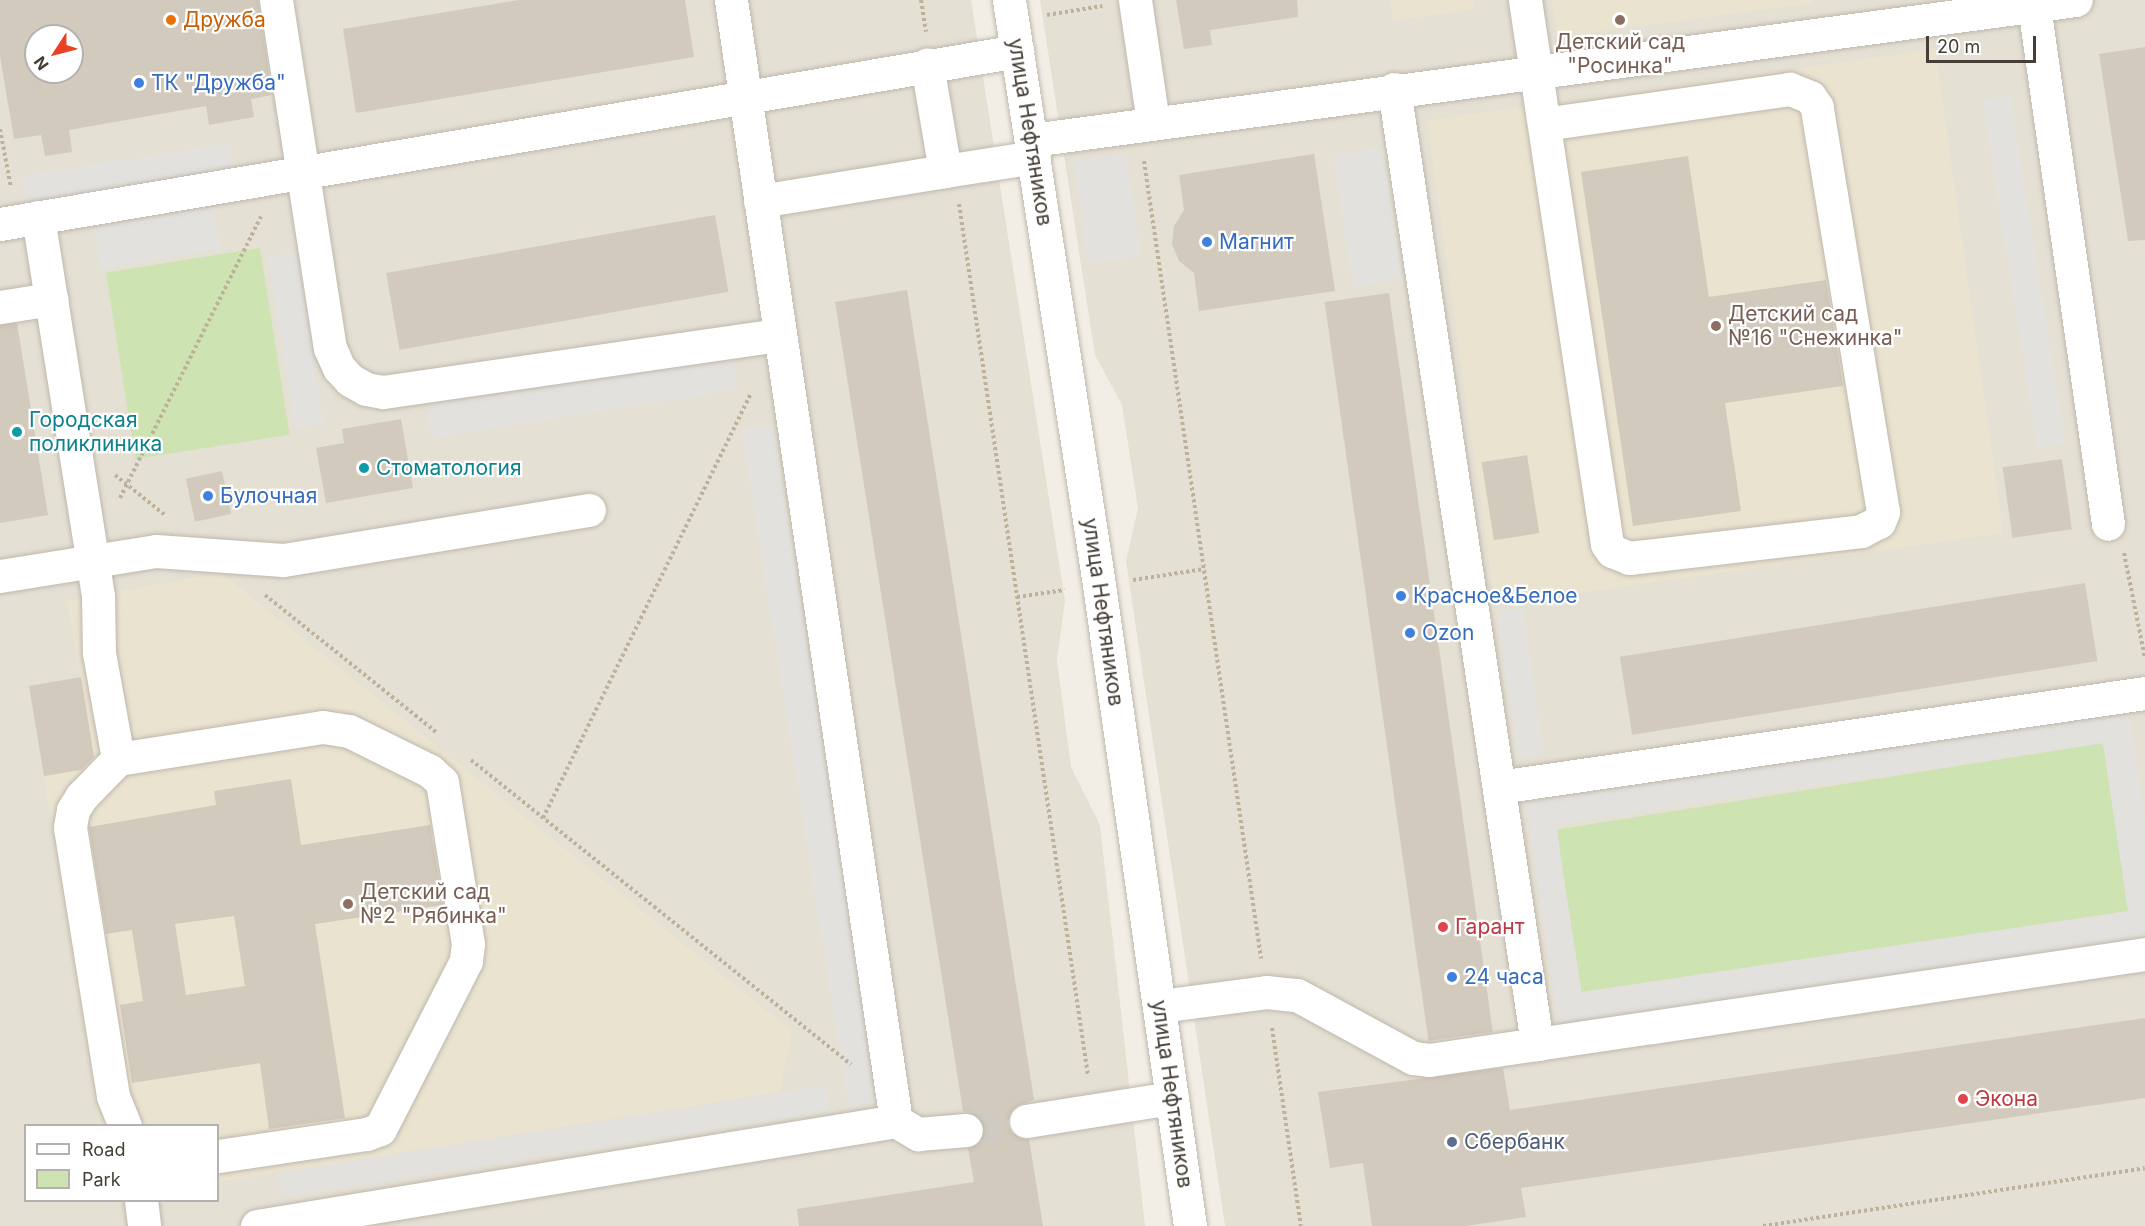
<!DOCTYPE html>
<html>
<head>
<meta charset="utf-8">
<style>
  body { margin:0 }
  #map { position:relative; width:2145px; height:1226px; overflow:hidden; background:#f2eee6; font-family:Inter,sans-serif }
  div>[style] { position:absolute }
  .residential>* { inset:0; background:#e5e0d4 }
  .education>* { inset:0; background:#eae3d0; transform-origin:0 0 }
  .green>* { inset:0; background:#cde3b1; transform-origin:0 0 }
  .parking>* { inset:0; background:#e3e1de; transform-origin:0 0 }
  .building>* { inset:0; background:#d2cabc; transform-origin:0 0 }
  .minor-tunnel>* { height:33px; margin-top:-16.5px; transform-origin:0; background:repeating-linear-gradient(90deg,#cfcbc3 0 33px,transparent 0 49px) }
  .path>* { height:4px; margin-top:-2px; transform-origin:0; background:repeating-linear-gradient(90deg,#bdb19b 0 3px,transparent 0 6px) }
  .roads { filter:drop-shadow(0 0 2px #bfb8ac) drop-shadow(0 0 2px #bfb8ac) }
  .minor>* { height:33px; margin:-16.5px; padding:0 16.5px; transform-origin:16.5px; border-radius:16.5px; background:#fff }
  .dots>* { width:16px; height:16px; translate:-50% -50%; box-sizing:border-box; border:3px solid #fff; border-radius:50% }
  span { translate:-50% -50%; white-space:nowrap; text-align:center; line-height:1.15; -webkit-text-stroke:4.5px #fff; paint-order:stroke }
  .food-label { font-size:21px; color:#c56008 }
  .left { translate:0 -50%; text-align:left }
  .education-label { font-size:21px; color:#785e54 }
  .shop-label { font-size:21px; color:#366cbe }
  .street-label { font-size:21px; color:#443e36 }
  .culture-label { font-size:21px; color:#0d838f }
  .health-label { font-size:21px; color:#be3a42 }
  .service-label { font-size:21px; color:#4e5e75 }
  .legend { position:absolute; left:24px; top:1124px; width:195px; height:78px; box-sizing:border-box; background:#fff; border:2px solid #b4b2af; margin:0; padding:8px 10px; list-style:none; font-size:18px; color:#443e36 }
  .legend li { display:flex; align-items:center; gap:12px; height:30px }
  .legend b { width:30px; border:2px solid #b4b2af }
  .north { position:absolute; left:24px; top:24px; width:60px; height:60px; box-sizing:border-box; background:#fff; border:2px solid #b4b2af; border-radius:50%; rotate:234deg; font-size:16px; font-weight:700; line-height:24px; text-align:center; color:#443e36 }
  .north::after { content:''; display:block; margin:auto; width:21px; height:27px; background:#eb4224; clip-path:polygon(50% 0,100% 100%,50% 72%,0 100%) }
  .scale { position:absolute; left:1926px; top:36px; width:110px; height:27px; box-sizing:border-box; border:3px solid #443e36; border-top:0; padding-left:8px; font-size:18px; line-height:21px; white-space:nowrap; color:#443e36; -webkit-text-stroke:4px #fff; paint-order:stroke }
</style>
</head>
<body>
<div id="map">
  <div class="residential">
    <i style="clip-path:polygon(evenodd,0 0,971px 0,1065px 601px,1057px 660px,1071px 767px,1100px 825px,1145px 1226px,0 1226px,0 0,36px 36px,72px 36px,72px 72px,36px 72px,36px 36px,0 0,26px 1126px,218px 1126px,218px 1200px,26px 1200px,26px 1126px)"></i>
    <i style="clip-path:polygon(1040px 0,2145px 0,2145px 1226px,1225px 1226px,1126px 561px,1138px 508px,1122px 405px,1095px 355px)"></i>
  </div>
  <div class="education">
    <i style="clip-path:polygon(1390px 0,1473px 0,1475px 9px,1393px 21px)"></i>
    <i style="clip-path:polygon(1552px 0,1812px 0,1813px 3px,1558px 37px)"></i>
    <i style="left:1935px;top:49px;width:489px;height:513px;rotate:82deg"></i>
    <i style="clip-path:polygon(221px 573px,792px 1031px,780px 1092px,218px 1182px,218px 1126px,98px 1125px,44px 776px,80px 677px,67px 601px)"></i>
  </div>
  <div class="green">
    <i style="left:260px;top:248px;width:189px;height:156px;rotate:81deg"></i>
    <i style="left:2103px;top:743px;width:170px;height:554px;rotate:81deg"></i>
  </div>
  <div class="parking">
    <i style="left:2010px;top:96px;width:352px;height:28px;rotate:81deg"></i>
    <i style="left:230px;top:143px;width:32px;height:211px;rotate:81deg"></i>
    <i style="left:1381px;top:147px;width:134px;height:49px;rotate:81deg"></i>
    <i style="left:1126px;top:153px;width:104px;height:53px;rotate:82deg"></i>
    <i style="left:213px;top:207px;width:42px;height:121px;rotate:80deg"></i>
    <i style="left:296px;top:252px;width:174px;height:28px;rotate:81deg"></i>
    <i style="left:732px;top:357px;width:33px;height:309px;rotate:81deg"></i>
    <i style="left:772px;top:425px;width:685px;height:31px;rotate:81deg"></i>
    <i style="left:1523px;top:609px;width:146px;height:26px;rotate:82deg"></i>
    <i style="clip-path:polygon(evenodd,2129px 711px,2145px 822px,2145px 938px,1559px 1025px,1525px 801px,2129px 711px,2103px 743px,2128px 911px,1581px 992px,1556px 824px,2103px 743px)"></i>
    <i style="left:825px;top:1086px;width:25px;height:554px;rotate:81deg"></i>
  </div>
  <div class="building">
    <i style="clip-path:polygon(evenodd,0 0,258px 0,272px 95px,251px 99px,254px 117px,209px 125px,206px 106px,69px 130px,72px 152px,45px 156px,41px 135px,14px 139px,0 56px,0 0,36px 36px,72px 36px,72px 72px,36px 72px,36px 36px)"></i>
    <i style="clip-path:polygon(519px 0,685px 0,694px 57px,356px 113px,343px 29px)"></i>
    <i style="clip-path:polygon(1176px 0,1297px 0,1298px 17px,1210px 30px,1212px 45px,1184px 49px)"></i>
    <i style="clip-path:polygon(2145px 47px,2145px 240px,2128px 241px,2099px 54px)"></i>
    <i style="clip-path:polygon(1314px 154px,1335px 291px,1199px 311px,1194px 273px,1179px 261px,1172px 244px,1174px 226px,1184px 210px,1179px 175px)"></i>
    <i style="clip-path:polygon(1688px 156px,1709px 297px,1826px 280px,1843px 386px,1725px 403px,1741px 511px,1633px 526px,1581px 172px)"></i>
    <i style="left:715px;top:215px;width:78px;height:334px;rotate:80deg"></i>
    <i style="clip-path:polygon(907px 290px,1034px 1100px,1014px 1107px,1007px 1123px,1012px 1133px,1029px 1139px,1043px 1226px,799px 1226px,797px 1209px,974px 1182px,968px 1148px,983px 1138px,985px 1129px,974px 1113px,963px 1111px,835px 302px)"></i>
    <i style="left:1389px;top:293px;width:746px;height:65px;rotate:82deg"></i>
    <i style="clip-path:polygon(17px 323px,48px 515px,0 523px,0 325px)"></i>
    <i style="clip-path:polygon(401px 419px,413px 488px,326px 503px,316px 448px,344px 443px,342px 429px)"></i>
    <i style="left:1527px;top:455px;width:79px;height:46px;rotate:81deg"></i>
    <i style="left:2062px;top:459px;width:71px;height:60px;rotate:82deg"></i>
    <i style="left:222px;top:471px;width:44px;height:37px;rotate:78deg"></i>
    <i style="left:2085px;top:583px;width:79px;height:471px;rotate:81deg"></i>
    <i style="clip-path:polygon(81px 677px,94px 757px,81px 770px,44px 776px,29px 686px)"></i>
    <i style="clip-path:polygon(evenodd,291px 779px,301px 845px,430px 825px,443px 905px,315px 924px,345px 1118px,269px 1129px,260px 1063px,132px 1083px,120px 1005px,143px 1001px,132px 930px,106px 934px,89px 827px,216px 805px,214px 791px,291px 779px,234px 916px,245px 986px,186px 995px,175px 924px,234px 916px)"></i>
    <i style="clip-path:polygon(2145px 1018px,2145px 1098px,1521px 1188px,1526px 1217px,1466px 1226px,1372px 1226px,1363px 1163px,1330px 1168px,1318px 1092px,1503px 1068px,1510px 1110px)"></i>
  </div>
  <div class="minor-tunnel">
    <i style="left:966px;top:1130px;width:61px;rotate:-8.5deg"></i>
  </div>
  <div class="path">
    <i style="left:921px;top:0;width:32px;rotate:81deg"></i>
    <i style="left:1047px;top:15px;width:56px;rotate:-9.3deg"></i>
    <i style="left:0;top:129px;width:60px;rotate:79.4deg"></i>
    <i style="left:1144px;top:161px;width:806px;rotate:81.65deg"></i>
    <i style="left:959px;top:204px;width:881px;rotate:81.58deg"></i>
    <i style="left:115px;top:475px;width:64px;rotate:38.7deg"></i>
    <i style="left:120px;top:498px;width:317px;rotate:-63.4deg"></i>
    <i style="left:2124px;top:553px;width:107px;rotate:78.7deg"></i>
    <i style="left:1133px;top:580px;width:72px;rotate:-8.8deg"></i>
    <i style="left:265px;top:595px;width:221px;rotate:38.7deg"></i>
    <i style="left:1017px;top:597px;width:48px;rotate:-8.5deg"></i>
    <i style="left:471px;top:760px;width:487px;rotate:38.7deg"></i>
    <i style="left:543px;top:818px;width:473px;rotate:-63.9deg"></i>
    <i style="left:1272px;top:1028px;width:200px;rotate:81.7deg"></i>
    <i style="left:1763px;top:1226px;width:386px;rotate:-8.6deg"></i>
  </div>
  <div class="roads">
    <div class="minor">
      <i style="left:276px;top:0;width:352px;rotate:81.2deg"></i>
      <i style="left:330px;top:348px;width:22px;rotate:66deg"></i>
      <i style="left:339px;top:368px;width:16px;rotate:47deg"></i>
      <i style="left:350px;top:380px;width:18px;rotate:29deg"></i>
      <i style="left:366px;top:389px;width:17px;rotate:10deg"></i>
      <i style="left:383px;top:392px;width:401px;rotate:-8.2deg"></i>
      <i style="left:731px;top:0;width:1133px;rotate:81.63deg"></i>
      <i style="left:1009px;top:0;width:592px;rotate:81.25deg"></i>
      <i style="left:1099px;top:585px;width:647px;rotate:81.92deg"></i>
      <i style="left:1135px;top:0;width:123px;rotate:81.6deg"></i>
      <i style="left:1525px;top:0;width:550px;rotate:81.43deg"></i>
      <i style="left:1607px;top:544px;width:9px;rotate:54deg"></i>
      <i style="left:1612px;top:551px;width:18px;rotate:22deg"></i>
      <i style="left:1629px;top:558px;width:234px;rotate:-6.6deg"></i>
      <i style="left:1861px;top:531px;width:20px;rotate:-27deg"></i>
      <i style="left:1879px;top:522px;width:11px;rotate:-68deg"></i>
      <i style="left:1883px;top:512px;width:410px;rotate:-99.3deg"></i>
      <i style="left:1817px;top:107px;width:12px;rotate:-125deg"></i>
      <i style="left:1810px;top:97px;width:22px;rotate:-158deg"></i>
      <i style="left:1790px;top:89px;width:247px;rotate:171.9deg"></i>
      <i style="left:2034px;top:6px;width:523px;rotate:81.87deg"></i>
      <i style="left:1394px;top:89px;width:966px;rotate:81.48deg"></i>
      <i style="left:1032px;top:140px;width:1053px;rotate:-7.64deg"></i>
      <i style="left:945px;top:171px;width:90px;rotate:-8.9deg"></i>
      <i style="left:760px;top:201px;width:187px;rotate:-9.2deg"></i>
      <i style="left:945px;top:171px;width:108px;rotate:-99.6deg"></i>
      <i style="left:38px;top:217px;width:384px;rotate:81deg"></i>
      <i style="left:98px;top:596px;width:57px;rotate:89deg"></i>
      <i style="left:99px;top:653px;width:108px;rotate:79.8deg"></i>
      <i style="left:0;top:224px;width:1032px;rotate:-9.65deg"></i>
      <i style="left:0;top:307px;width:52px;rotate:-8.9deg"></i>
      <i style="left:0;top:576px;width:158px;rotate:-9.1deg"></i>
      <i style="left:156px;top:551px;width:127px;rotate:4.1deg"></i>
      <i style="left:283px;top:560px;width:310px;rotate:-9.3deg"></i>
      <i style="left:1499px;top:787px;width:653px;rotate:-8.28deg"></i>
      <i style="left:1160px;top:1006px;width:107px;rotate:-7.5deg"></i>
      <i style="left:1266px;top:992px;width:31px;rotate:6deg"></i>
      <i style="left:1297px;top:995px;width:132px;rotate:28.5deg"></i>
      <i style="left:1413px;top:1058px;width:16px;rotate:7deg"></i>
      <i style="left:1429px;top:1060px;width:724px;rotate:-8.42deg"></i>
      <i style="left:1026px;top:1121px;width:148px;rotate:-9deg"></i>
      <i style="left:125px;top:1126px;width:32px;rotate:-112deg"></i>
      <i style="left:113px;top:1096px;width:272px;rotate:-99.1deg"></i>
      <i style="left:70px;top:827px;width:17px;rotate:-80deg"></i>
      <i style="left:73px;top:810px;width:15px;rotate:-58deg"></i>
      <i style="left:81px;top:797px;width:53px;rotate:-45.8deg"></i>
      <i style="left:118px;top:759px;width:207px;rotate:-8.9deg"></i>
      <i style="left:323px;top:727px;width:26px;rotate:9deg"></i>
      <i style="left:349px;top:731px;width:90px;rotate:26.3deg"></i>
      <i style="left:430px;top:771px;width:16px;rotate:43deg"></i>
      <i style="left:442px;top:782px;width:164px;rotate:80.9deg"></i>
      <i style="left:468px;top:944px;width:17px;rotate:97deg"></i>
      <i style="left:466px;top:961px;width:189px;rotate:117.1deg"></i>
      <i style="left:380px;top:1129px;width:15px;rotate:160deg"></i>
      <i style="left:366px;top:1134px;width:150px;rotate:171.5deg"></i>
      <i style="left:141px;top:1200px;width:26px;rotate:83deg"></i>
      <i style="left:257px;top:1226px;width:648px;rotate:-9.33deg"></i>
      <i style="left:896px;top:1121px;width:26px;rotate:31deg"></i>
      <i style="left:918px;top:1134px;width:48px;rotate:-4.8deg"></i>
    </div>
  </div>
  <div class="dots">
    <i style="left:171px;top:20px;background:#e8710a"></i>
    <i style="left:1620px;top:20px;background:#8d6e63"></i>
    <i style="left:139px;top:83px;background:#3f7fe0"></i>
    <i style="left:1207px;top:242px;background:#3f7fe0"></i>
    <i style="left:1716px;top:326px;background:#8d6e63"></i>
    <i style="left:17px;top:432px;background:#0f9aa8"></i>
    <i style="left:364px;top:468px;background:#0f9aa8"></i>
    <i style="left:208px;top:496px;background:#3f7fe0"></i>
    <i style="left:1401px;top:596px;background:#3f7fe0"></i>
    <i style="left:1410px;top:633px;background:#3f7fe0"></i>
    <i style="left:348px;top:904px;background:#8d6e63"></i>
    <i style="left:1443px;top:927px;background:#e0444e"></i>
    <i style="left:1452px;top:977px;background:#3f7fe0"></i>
    <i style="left:1963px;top:1099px;background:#e0444e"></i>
    <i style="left:1452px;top:1142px;background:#5c6f8a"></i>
  </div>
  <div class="food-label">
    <span class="left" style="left:183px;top:20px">Дружба</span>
  </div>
  <div class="education-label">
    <span style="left:1620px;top:54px">Детский сад<br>"Росинка"</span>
    <span class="left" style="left:1728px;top:326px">Детский сад<br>№16 "Снежинка"</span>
    <span class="left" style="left:360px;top:904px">Детский сад<br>№2 "Рябинка"</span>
  </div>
  <div class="shop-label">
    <span class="left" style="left:151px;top:83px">ТК "Дружба"</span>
    <span class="left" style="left:1219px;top:242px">Магнит</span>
    <span class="left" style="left:220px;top:496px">Булочная</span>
    <span class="left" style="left:1413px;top:596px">Красное&amp;Белое</span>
    <span class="left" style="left:1422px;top:633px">Ozon</span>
    <span class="left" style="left:1464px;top:977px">24 часа</span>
  </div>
  <div class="street-label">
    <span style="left:1030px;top:132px;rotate:81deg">улица Нефтяников</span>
    <span style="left:1103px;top:612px;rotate:82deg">улица Нефтяников</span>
    <span style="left:1172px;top:1094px;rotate:82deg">улица Нефтяников</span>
  </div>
  <div class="culture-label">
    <span class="left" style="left:29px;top:432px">Городская<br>поликлиника</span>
    <span class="left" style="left:376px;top:468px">Стоматология</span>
  </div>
  <div class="health-label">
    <span class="left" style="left:1455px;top:927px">Гарант</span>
    <span class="left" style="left:1975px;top:1099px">Экона</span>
  </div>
  <div class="service-label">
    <span class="left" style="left:1464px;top:1142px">Сбербанк</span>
  </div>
  <ul class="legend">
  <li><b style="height:8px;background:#fff"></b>Road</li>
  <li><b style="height:16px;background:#cde3b1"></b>Park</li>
  </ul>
  <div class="north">N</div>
  <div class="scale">20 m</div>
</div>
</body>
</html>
